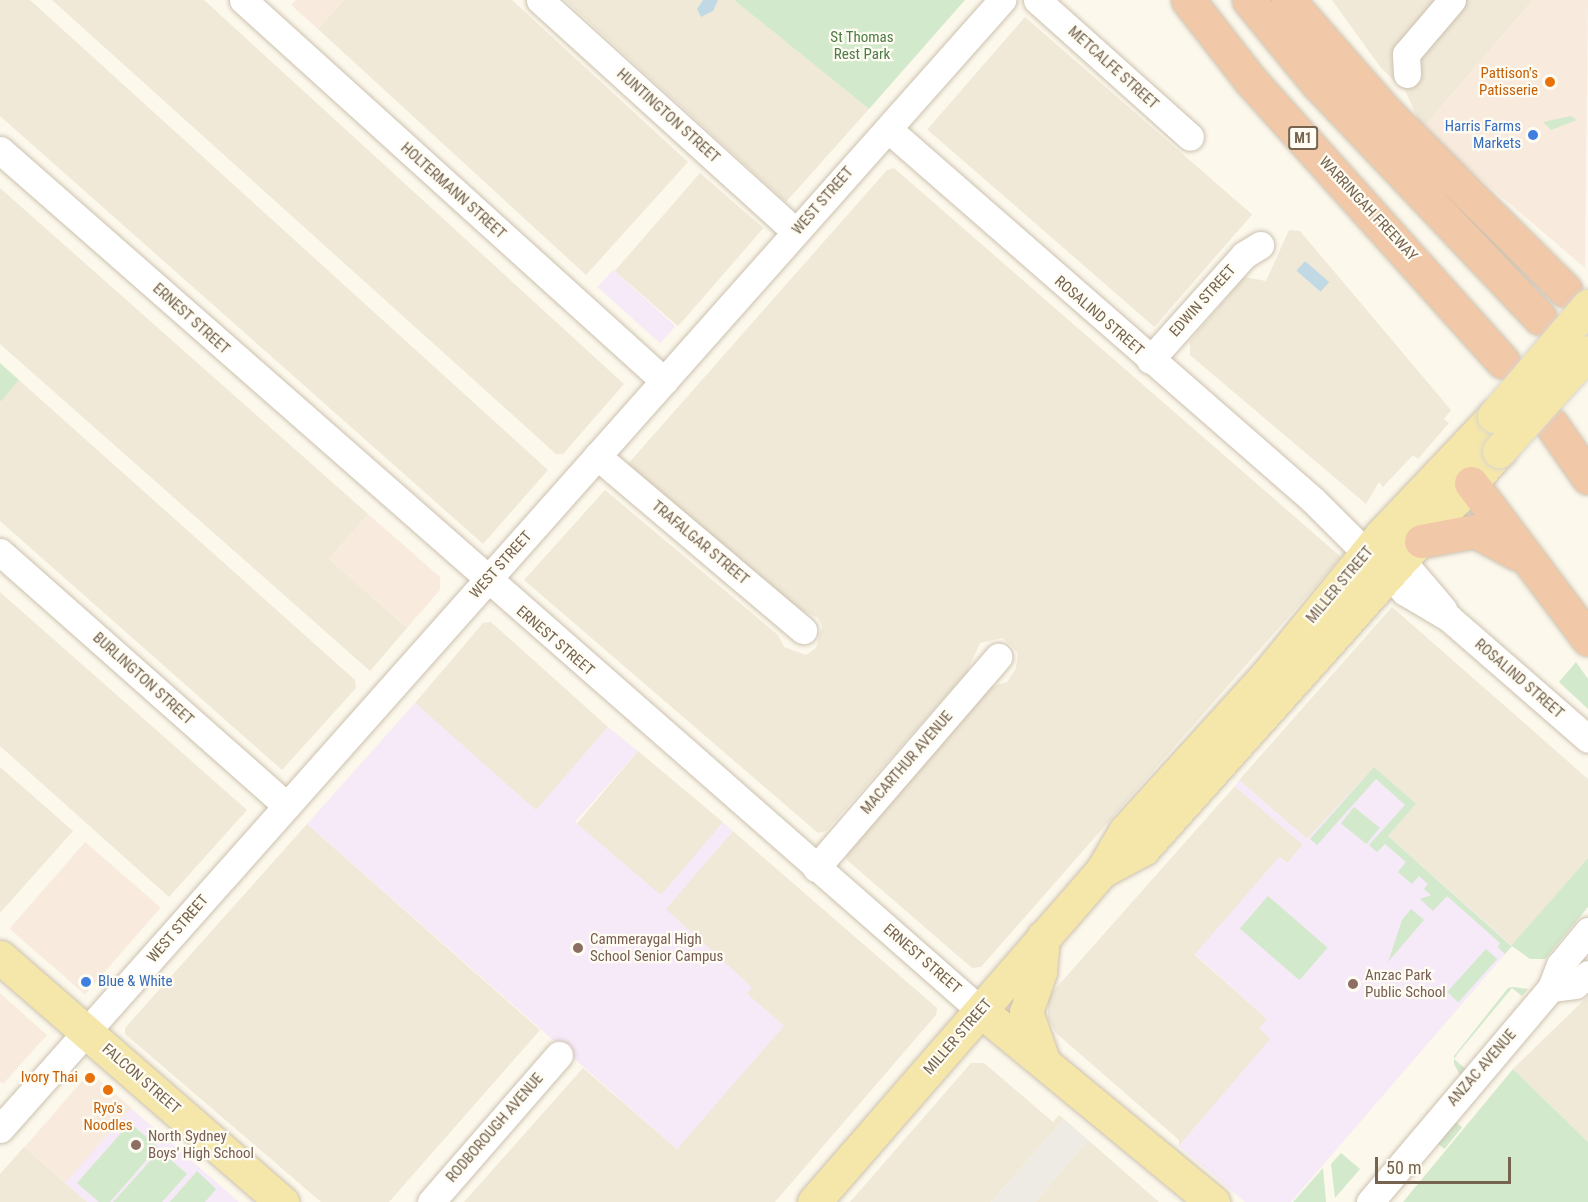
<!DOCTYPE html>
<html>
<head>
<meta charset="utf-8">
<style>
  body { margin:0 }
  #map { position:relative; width:1588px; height:1202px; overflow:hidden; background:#fcf8ec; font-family:"Roboto Condensed",sans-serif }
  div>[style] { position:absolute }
  .residential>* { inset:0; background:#f0e9d8; transform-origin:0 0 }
  .commercial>* { inset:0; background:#f8ebde; transform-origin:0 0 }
  .industrial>* { inset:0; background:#eeebe4 }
  .education>* { inset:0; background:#f6e9f8; transform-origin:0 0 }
  .green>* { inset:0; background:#d2e9cb; transform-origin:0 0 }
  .water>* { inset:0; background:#c1d9e5; transform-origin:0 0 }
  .roads { filter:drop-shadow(0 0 2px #ccc1af) drop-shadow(0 0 2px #ccc1af) }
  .minor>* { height:27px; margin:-13.5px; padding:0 13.5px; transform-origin:13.5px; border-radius:13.5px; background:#fff }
  .major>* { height:33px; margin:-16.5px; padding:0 16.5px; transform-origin:16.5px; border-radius:16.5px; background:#f5e7aa }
  .highway>* { height:33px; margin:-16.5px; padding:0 16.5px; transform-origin:16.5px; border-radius:16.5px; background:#f1c8a8 }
  .bridges { filter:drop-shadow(0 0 2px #d9d4ce) drop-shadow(0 0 2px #d9d4ce) }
  .major-bridge>* { height:33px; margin:-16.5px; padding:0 16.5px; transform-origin:16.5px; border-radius:16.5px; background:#f5e7aa }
  .dots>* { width:16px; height:16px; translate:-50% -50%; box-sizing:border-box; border:3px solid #fefcf3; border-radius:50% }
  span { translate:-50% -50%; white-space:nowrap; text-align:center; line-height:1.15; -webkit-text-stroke:4.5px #fefcf3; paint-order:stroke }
  .shield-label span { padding:2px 4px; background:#fefcf3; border:2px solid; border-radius:4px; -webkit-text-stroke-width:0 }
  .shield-label { font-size:14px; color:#766450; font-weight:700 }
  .park-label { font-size:15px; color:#4e7b48 }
  .street-label { font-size:15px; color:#766450 }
  .food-label { font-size:15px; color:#c56008 }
  .right { translate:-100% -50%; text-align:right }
  .shop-label { font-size:15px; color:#366cbe }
  .left { translate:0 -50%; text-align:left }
  .education-label { font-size:15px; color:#785e54 }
  .scale { position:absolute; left:1375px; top:1157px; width:136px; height:27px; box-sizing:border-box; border:3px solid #766450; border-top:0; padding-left:8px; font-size:18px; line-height:21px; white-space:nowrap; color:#766450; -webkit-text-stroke:4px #fefcf3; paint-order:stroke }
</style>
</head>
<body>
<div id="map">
  <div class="residential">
    <i style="clip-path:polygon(0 0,30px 0,548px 470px,483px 544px,0 116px)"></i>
    <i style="clip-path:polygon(52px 0,204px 0,624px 384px,563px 454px,556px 454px)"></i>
    <i style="clip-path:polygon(344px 0,512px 0,688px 162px,586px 275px,318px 29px)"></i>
    <i style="clip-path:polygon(565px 0,734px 0,869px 109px,786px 202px)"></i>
    <i style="clip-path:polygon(1332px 0,1533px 0,1422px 129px,1406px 92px,1381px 68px)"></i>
    <i style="left:1025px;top:17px;width:301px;height:149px;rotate:41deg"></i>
    <i style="clip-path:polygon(894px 168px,1341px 557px,981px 967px,972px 968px,847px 860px,846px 849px,990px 687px,1007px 682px,1016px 668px,1018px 654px,1011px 645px,1002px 638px,980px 643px,967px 672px,826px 831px,818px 833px,524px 580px,605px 490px,778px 635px,784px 647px,806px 655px,816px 648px,822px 626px,818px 618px,797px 608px,627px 465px,887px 170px)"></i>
    <i style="left:700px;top:173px;width:84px;height:130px;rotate:41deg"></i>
    <i style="clip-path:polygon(0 188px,368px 514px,329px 559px,407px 628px,370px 671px,0 344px)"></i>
    <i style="clip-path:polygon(1289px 230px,1300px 231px,1451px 410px,1444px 419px,1449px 423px,1418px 459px,1413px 455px,1383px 487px,1379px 482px,1366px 504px,1190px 355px,1190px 341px,1244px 277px,1266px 281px)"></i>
    <i style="clip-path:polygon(19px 380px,355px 680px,356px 688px,282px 770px,0 521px,0 401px)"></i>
    <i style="clip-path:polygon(0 592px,247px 810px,169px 897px,0 746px)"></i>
    <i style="clip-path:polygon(1392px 607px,1588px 779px,1588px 858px,1512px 946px,1388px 836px,1375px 767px,1307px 839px,1239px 780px)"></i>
    <i style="clip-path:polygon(491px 622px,608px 727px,536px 811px,415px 703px,483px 623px)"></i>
    <i style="left:638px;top:751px;width:111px;height:96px;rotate:40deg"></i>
    <i style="clip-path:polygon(0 767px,73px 831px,0 913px)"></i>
    <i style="clip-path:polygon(1235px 786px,1303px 845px,1287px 863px,1280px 857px,1195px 955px,1267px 1019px,1271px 1039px,1179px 1146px,1179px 1140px,1056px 1033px,1048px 1019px,1048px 997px)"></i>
    <i style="clip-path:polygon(307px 824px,540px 1030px,389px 1202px,321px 1202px,125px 1034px,125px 1028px)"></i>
    <i style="clip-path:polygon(733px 831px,937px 1008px,936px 1015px,775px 1202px,464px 1202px,583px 1068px,677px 1149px,783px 1025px,747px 994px,751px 987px,665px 909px)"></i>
    <i style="clip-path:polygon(1588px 996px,1588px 1142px,1513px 1069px)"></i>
    <i style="clip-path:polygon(971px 1063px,984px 1063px,1053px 1122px,1059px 1115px,1064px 1119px,991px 1202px,850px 1202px)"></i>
    <i style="clip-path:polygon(1088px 1140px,1159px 1202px,1035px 1202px)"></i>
    <i style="clip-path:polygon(24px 1147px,87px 1202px,0 1202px,0 1174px)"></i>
  </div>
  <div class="commercial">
    <i style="clip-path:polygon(296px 0,344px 0,318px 29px,291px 5px)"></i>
    <i style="clip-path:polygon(1533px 0,1588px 0,1585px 268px,1422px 129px)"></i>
    <i style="clip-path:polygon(368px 514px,440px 577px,440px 590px,407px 628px,329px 559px)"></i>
    <i style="left:85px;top:842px;width:100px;height:115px;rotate:41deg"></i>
    <i style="clip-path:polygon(0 993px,47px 1035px,3px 1084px,0 1082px)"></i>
    <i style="left:90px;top:1072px;width:55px;height:100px;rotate:41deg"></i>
  </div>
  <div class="industrial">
    <i style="clip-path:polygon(1064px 1119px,1088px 1140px,1035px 1202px,991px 1202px)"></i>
  </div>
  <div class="education">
    <i style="left:613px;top:270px;width:84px;height:23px;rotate:42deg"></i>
    <i style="clip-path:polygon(415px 703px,536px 810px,608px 727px,638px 751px,575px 822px,661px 895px,723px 822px,733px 831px,666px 909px,752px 987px,747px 994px,784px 1026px,677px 1149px,307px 824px)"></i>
    <i style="clip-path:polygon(1374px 767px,1416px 804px,1388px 836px,1512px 946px,1291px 1202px,1245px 1202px,1179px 1146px,1270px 1039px,1259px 1028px,1267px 1019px,1195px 954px,1279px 857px,1287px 863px,1303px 845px,1235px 786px,1239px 780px,1307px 839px)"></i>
    <i style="clip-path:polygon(131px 1108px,239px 1202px,87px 1202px,65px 1183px)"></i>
  </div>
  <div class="green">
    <i style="clip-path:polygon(734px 0,965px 0,869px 109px)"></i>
    <i style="clip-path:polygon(1571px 116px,1577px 120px,1551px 130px,1543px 122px)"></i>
    <i style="clip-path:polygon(0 363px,19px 380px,1px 401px,0 401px)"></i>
    <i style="clip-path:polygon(1576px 662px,1588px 679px,1588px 709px,1559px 682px)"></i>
    <i style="clip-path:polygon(1374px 767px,1416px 804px,1388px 836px,1511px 946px,1588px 858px,1588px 907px,1545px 959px,1530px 959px,1512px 946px,1505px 954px,1498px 947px,1500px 943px,1447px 896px,1433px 911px,1420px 899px,1431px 895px,1424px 889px,1428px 884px,1419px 876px,1412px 884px,1398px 872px,1406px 862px,1385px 844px,1377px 852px,1369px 845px,1405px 805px,1376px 779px,1317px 845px,1310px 839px)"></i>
    <i style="left:1354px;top:807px;width:33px;height:21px;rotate:39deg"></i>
    <i style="left:1268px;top:896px;width:79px;height:43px;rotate:41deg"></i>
    <i style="clip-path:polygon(1411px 909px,1424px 920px,1388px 962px,1402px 920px)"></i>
    <i style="left:1486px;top:949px;width:15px;height:58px;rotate:42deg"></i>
    <i style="clip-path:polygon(1513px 987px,1528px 989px,1522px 996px,1512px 988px,1458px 1053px,1454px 1059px,1466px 1069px,1460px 1075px,1454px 1064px,1454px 1056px,1508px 988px)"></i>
    <i style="clip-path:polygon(1513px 1069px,1588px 1142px,1588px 1202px,1403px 1202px)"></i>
    <i style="left:1452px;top:1119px;width:13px;height:28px;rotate:39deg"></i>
    <i style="clip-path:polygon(130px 1123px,158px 1147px,110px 1202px,99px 1202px,77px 1183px)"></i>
    <i style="clip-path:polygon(160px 1150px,187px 1174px,162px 1202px,113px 1202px)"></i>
    <i style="clip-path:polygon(1341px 1153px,1360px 1169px,1335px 1198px,1331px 1164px)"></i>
    <i style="clip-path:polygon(1323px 1168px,1326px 1202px,1293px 1202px)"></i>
    <i style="clip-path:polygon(197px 1171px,216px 1189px,205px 1202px,170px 1202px)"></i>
  </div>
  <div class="water">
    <i style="clip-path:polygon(703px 0,718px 0,713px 11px,701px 17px,697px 9px)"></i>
    <i style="left:1305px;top:261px;width:32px;height:13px;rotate:41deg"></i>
  </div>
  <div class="roads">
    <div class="minor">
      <i style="left:243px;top:0;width:568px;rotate:42.14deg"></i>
      <i style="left:540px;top:0;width:345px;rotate:42.2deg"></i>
      <i style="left:1037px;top:0;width:205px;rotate:41.8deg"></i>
      <i style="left:1407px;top:74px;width:20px;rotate:-93deg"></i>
      <i style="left:1406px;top:54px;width:71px;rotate:-49.6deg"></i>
      <i style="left:888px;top:129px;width:564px;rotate:41.12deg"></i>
      <i style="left:1313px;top:500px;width:75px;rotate:45deg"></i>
      <i style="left:0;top:150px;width:1305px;rotate:41.27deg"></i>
      <i style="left:1150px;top:360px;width:141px;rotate:-48.2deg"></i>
      <i style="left:1244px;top:255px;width:19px;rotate:-32deg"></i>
      <i style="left:597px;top:456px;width:270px;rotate:40.2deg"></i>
      <i style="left:0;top:552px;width:383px;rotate:41.5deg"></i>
      <i style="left:1403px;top:562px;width:62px;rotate:49.6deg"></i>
      <i style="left:1390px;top:576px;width:22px;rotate:47deg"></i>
      <i style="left:1405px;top:592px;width:51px;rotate:30.6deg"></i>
      <i style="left:1449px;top:618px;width:184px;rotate:41deg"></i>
      <i style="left:816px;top:868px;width:279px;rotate:-49.2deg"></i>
      <i style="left:1551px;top:988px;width:24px;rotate:-7deg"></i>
      <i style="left:1575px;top:985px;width:17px;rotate:-40deg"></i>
      <i style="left:0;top:1129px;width:1510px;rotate:-48.41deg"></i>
      <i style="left:431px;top:1202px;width:195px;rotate:-49deg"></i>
      <i style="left:1370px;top:1202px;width:280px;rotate:-49.8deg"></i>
      <i style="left:1551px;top:988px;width:25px;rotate:-69deg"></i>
      <i style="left:1560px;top:965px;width:44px;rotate:-50.5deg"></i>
    </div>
    <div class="major">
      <i style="left:1102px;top:871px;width:47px;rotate:-28.2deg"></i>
      <i style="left:1143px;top:849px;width:534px;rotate:-48.19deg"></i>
      <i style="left:1043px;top:937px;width:35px;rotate:95deg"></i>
      <i style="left:1040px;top:972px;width:42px;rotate:109.3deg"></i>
      <i style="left:1026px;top:1012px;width:51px;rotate:70.5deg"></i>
      <i style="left:0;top:957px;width:374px;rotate:41deg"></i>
      <i style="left:981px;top:1011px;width:301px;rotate:39.5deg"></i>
      <i style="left:814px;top:1202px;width:439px;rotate:-49deg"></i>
      <i style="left:1102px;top:871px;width:46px;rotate:-60.1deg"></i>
      <i style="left:1125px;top:831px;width:211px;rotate:-47.7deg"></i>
      <i style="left:1267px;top:675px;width:181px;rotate:-50.8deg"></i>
      <i style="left:1381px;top:535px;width:164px;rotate:-46.5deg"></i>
    </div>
    <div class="highway">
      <i style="left:1188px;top:0;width:103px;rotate:52.1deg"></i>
      <i style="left:1251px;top:81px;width:377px;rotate:48.1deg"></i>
      <i style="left:1249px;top:0;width:107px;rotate:50.7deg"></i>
      <i style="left:1317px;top:83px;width:324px;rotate:46.5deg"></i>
      <i style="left:1288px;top:0;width:150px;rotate:48.8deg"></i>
      <i style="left:1387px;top:113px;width:251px;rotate:44.8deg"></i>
      <i style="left:1551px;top:424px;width:65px;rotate:55.1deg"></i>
      <i style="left:1471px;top:483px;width:195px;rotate:53.1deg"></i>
      <i style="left:1421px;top:541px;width:55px;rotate:-10.5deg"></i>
      <i style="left:1475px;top:531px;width:47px;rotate:28.2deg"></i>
    </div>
  </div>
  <div class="bridges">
    <div class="major-bridge">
      <i style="left:1494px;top:416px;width:145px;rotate:-49.5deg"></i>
      <i style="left:1499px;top:451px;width:133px;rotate:-48deg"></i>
    </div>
  </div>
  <div class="dots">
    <i style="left:1550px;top:82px;background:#e8710a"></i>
    <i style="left:1533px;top:135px;background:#3f7fe0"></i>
    <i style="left:578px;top:948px;background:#8d6e63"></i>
    <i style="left:86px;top:982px;background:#3f7fe0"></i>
    <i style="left:1353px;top:984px;background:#8d6e63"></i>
    <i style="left:90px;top:1078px;background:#e8710a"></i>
    <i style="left:108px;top:1090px;background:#e8710a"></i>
    <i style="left:136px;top:1145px;background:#8d6e63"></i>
  </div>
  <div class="shield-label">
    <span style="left:1303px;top:138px">M1</span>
  </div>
  <div class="park-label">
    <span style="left:862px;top:46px">St Thomas<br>Rest Park</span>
  </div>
  <div class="street-label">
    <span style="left:1113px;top:68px;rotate:42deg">METCALFE STREET</span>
    <span style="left:668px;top:116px;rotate:42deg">HUNTINGTON STREET</span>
    <span style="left:453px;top:191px;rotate:42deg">HOLTERMANN STREET</span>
    <span style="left:823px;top:201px;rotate:-49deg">WEST STREET</span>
    <span style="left:1368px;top:209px;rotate:47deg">WARRINGAH FREEWAY</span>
    <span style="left:1203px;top:301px;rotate:-48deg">EDWIN STREET</span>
    <span style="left:1099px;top:316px;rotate:41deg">ROSALIND STREET</span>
    <span style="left:191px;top:319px;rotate:42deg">ERNEST STREET</span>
    <span style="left:700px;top:543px;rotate:40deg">TRAFALGAR STREET</span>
    <span style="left:501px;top:565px;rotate:-48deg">WEST STREET</span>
    <span style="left:1340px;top:585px;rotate:-50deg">MILLER STREET</span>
    <span style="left:555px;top:641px;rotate:41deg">ERNEST STREET</span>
    <span style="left:143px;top:679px;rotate:42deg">BURLINGTON STREET</span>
    <span style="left:1519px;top:679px;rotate:41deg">ROSALIND STREET</span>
    <span style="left:907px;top:763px;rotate:-49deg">MACARTHUR AVENUE</span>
    <span style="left:178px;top:929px;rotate:-49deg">WEST STREET</span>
    <span style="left:922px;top:959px;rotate:41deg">ERNEST STREET</span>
    <span style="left:958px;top:1037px;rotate:-49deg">MILLER STREET</span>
    <span style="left:1482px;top:1068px;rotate:-49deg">ANZAC AVENUE</span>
    <span style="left:141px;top:1079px;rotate:41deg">FALCON STREET</span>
    <span style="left:495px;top:1128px;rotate:-49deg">RODBOROUGH AVENUE</span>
  </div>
  <div class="food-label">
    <span class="right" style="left:1538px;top:82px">Pattison's<br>Patisserie</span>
    <span class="right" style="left:78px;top:1078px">Ivory Thai</span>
    <span style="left:108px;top:1117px">Ryo's<br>Noodles</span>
  </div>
  <div class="shop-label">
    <span class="right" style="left:1521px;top:135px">Harris Farms<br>Markets</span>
    <span class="left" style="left:98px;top:982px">Blue &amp; White</span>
  </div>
  <div class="education-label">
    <span class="left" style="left:590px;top:948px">Cammeraygal High<br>School Senior Campus</span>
    <span class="left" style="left:1365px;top:984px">Anzac Park<br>Public School</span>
    <span class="left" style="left:148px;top:1145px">North Sydney<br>Boys' High School</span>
  </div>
  <div class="scale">50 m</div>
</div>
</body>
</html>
